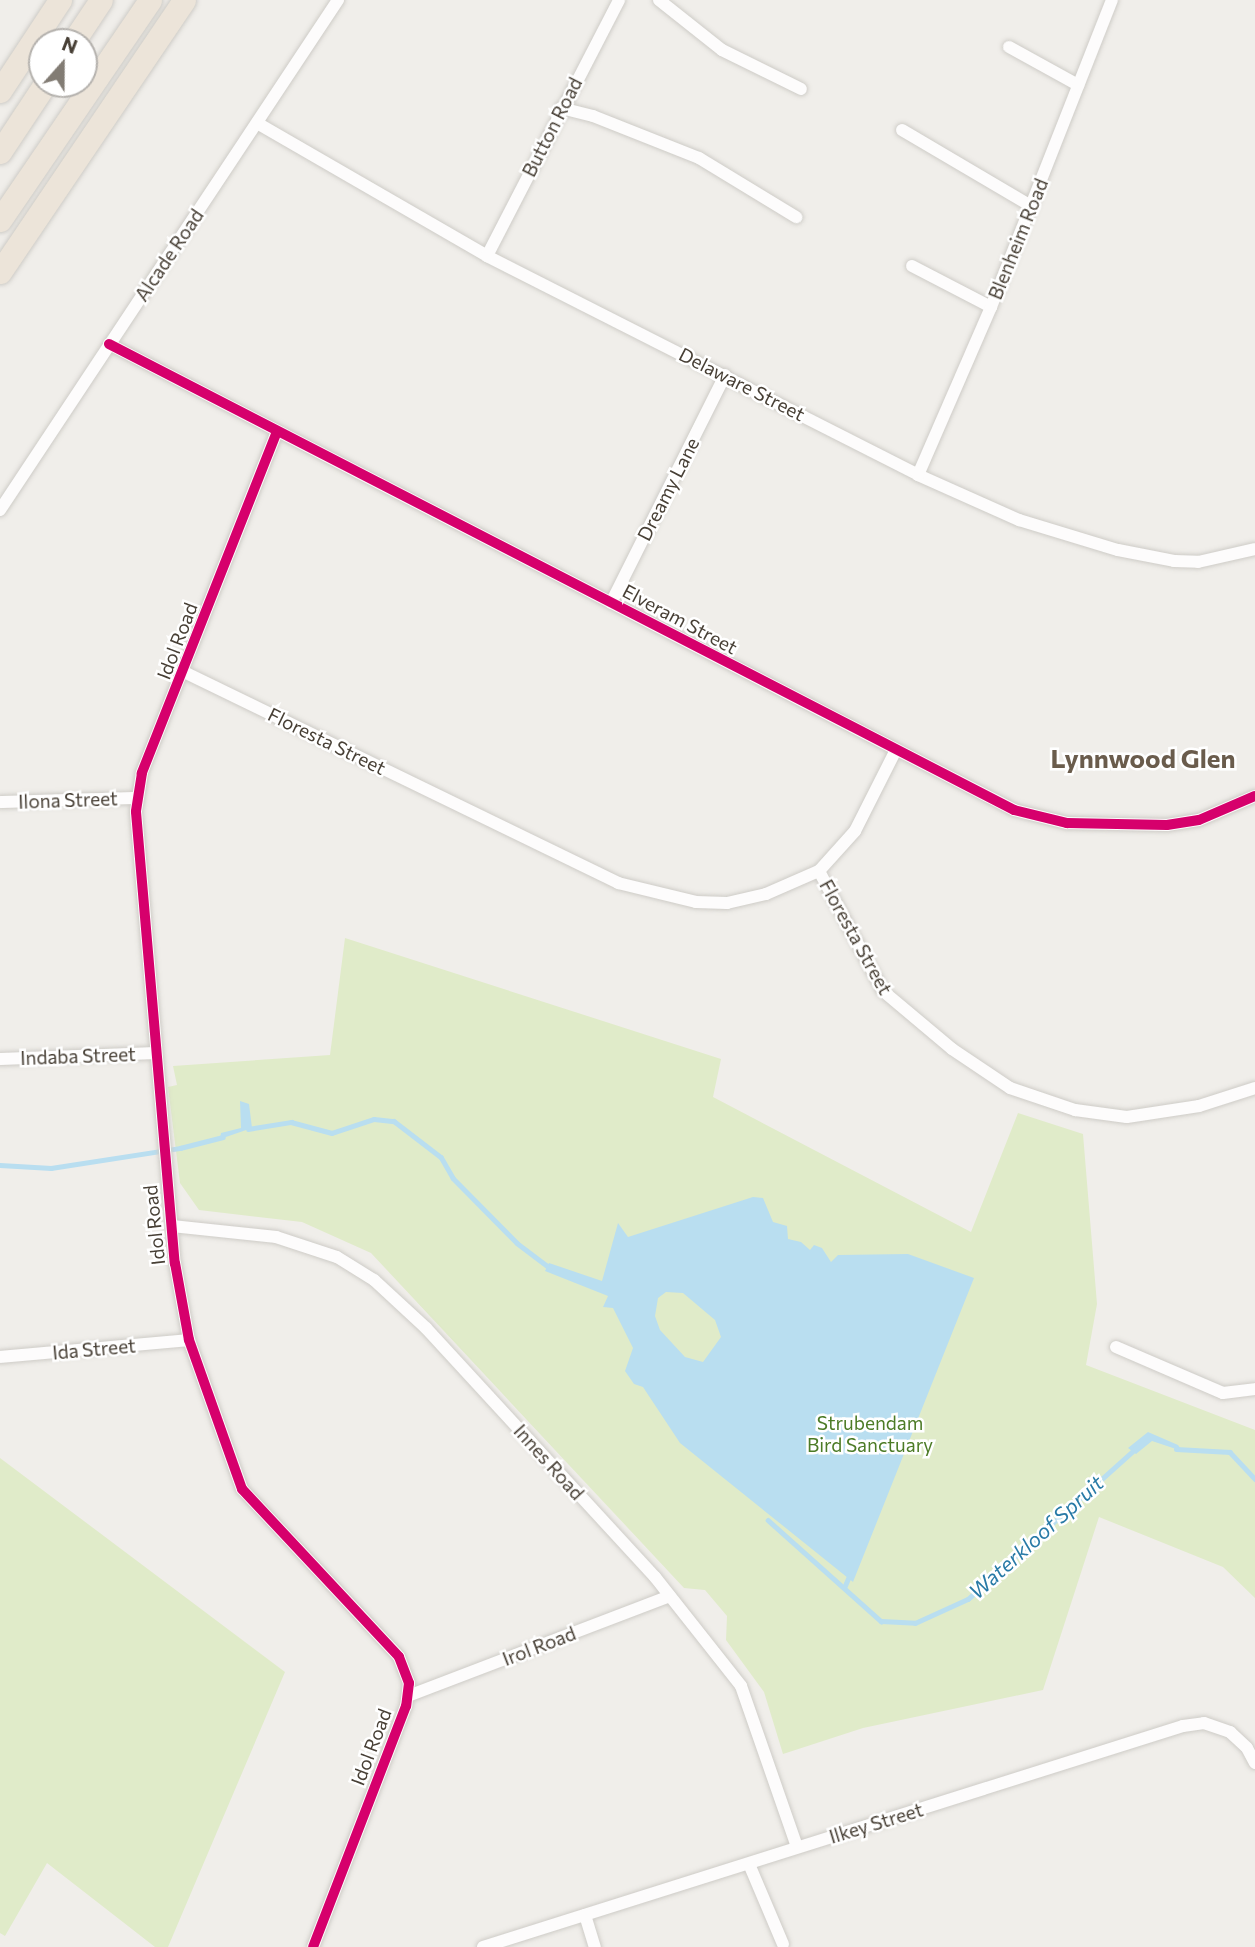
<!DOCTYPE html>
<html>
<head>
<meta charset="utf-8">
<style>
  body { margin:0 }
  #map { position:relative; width:1255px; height:1947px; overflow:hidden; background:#f0eeea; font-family:Commissioner,sans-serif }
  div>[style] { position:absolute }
  .green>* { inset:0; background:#e0ebc9 }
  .water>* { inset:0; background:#b9def0 }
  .stream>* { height:4.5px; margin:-2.25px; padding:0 2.25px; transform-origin:2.25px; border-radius:2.25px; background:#b9def0 }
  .roads { filter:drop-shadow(0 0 2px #ceccc7) drop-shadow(0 0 2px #ceccc7) }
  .minor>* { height:12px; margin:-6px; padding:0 6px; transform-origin:6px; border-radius:6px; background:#fdfcfc }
  .motorway>* { height:23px; margin:-11.5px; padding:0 11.5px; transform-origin:11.5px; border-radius:11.5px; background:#ece4d9 }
  .cycleway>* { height:10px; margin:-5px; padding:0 5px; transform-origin:5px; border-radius:5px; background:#d6006c }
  span { translate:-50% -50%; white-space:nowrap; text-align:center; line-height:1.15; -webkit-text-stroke:5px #fff; paint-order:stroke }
  .street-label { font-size:19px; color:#473f35 }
  .park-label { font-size:19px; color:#4c7b26 }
  .water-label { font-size:21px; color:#287aa6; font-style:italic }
  .district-label { font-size:26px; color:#6a5c4c; font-weight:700 }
  .north { position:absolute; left:28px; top:28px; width:70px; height:70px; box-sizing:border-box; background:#fff; border:2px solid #b5b2ae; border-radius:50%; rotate:21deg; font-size:19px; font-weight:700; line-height:28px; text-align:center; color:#473f35 }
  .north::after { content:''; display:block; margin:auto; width:24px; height:32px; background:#827c74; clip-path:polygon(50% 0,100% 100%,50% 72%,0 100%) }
</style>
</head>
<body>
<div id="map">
  <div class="green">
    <i style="clip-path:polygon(345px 938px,721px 1059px,713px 1097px,971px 1232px,1018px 1113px,1083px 1134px,1097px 1304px,1086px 1365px,1255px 1430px,1255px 1598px,1223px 1567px,1099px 1517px,1043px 1690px,863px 1728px,783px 1754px,764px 1692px,726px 1640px,727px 1616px,705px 1590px,684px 1588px,371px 1253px,302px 1222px,199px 1210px,180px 1183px,168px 1087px,177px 1085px,173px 1066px,330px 1055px)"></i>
    <i style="clip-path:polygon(0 1458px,285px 1672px,168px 1947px,155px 1947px,47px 1863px,5px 1936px,0 1933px)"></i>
  </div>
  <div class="water">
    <i style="clip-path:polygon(240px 1101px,249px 1104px,252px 1128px,220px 1139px,221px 1133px,241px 1128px)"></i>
    <i style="clip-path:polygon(evenodd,753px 1197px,763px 1198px,773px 1222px,787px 1226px,788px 1239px,801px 1242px,810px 1250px,814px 1245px,822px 1248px,831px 1262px,838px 1255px,908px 1254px,974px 1278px,853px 1582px,680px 1443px,643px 1387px,634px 1384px,625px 1371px,633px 1348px,613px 1308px,603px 1307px,608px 1296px,545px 1271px,549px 1263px,602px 1281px,618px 1223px,628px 1237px,753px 1197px,666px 1292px,683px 1293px,715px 1320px,721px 1337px,703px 1362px,685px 1357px,660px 1330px,655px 1316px,658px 1298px,666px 1292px)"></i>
    <i style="clip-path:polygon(1148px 1432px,1178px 1445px,1182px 1451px,1152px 1441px,1136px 1454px,1128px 1448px)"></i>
  </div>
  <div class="stream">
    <i style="left:248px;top:1129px;width:44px;rotate:-9.2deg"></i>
    <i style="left:291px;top:1122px;width:42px;rotate:15deg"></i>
    <i style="left:332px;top:1133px;width:44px;rotate:-18.4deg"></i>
    <i style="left:374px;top:1119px;width:20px;rotate:6deg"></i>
    <i style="left:394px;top:1121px;width:59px;rotate:37.5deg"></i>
    <i style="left:441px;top:1157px;width:24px;rotate:60deg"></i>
    <i style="left:453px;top:1178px;width:91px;rotate:45.4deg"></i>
    <i style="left:517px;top:1243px;width:41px;rotate:37.1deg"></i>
    <i style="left:0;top:1165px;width:51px;rotate:3.4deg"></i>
    <i style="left:51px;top:1168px;width:131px;rotate:-8.8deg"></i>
    <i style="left:180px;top:1148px;width:44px;rotate:-14.3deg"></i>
    <i style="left:1176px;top:1449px;width:54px;rotate:3.2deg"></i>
    <i style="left:1230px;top:1452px;width:37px;rotate:47deg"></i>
    <i style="left:768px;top:1520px;width:152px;rotate:41.8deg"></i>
    <i style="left:881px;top:1621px;width:34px;rotate:3deg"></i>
    <i style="left:915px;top:1623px;width:58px;rotate:-24.4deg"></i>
    <i style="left:968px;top:1599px;width:226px;rotate:-41.9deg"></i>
    <i style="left:844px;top:1588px;width:13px;rotate:-67deg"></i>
  </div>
  <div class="roads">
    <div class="minor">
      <i style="left:659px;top:0;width:80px;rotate:38.4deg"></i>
      <i style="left:722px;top:50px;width:88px;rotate:26.3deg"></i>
      <i style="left:1009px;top:47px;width:79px;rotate:28.8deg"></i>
      <i style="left:561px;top:108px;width:33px;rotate:14deg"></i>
      <i style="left:593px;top:116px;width:114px;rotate:21.6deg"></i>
      <i style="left:699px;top:158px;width:114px;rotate:31.3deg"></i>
      <i style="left:257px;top:123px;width:266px;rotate:30deg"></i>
      <i style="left:487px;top:256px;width:483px;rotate:26.9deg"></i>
      <i style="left:918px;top:475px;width:111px;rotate:24deg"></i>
      <i style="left:1019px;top:520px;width:103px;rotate:16.9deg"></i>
      <i style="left:1118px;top:550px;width:57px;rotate:11.1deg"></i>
      <i style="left:1174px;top:561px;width:24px;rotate:2deg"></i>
      <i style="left:1198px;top:562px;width:58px;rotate:-12.8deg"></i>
      <i style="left:902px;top:130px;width:150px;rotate:30.5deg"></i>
      <i style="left:487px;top:256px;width:288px;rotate:-62.7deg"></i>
      <i style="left:912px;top:266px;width:89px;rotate:27.4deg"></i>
      <i style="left:109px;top:344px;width:1018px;rotate:27.24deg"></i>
      <i style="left:1014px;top:810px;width:55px;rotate:13.8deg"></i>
      <i style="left:1067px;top:823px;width:100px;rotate:1.1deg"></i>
      <i style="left:1167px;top:825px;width:32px;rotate:-9deg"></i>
      <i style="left:1199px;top:820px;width:61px;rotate:-23.2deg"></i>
      <i style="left:276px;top:434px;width:365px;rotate:111.6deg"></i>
      <i style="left:142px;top:773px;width:39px;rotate:99deg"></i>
      <i style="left:136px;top:812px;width:453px;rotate:85.1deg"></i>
      <i style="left:175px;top:1263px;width:78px;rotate:79.7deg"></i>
      <i style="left:189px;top:1340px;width:158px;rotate:70.4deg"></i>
      <i style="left:242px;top:1489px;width:230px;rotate:46.9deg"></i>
      <i style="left:399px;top:1657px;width:28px;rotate:69deg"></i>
      <i style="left:409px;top:1683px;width:23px;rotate:97deg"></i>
      <i style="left:406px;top:1706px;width:258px;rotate:111.1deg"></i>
      <i style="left:918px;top:475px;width:183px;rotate:-66.5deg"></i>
      <i style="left:991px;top:307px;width:330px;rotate:-68.5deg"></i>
      <i style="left:0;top:510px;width:612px;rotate:-56.47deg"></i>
      <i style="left:611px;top:603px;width:255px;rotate:-63.4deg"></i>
      <i style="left:184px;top:672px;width:483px;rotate:25.9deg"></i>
      <i style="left:618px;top:883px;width:80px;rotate:13.7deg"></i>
      <i style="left:696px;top:902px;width:31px;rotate:2deg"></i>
      <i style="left:727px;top:903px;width:40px;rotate:-13deg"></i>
      <i style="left:766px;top:894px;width:58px;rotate:-23.5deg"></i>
      <i style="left:819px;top:871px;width:136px;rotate:61.9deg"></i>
      <i style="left:883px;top:991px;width:90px;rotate:40deg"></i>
      <i style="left:952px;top:1049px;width:70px;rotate:33.9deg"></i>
      <i style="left:1010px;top:1088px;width:69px;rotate:18.7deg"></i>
      <i style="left:1075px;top:1110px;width:52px;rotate:7.7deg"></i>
      <i style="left:1127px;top:1117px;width:73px;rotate:-8.7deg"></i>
      <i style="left:1199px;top:1106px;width:59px;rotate:-17.8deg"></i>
      <i style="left:0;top:802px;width:136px;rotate:-1.7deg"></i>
      <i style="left:819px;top:871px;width:54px;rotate:-48deg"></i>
      <i style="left:855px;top:831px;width:91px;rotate:-63.2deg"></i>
      <i style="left:0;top:1059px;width:156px;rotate:-2.2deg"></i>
      <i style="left:172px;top:1226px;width:105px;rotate:6deg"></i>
      <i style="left:276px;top:1237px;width:64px;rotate:18.2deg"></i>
      <i style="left:337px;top:1257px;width:44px;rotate:31.9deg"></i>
      <i style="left:374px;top:1280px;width:71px;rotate:42.7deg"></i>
      <i style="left:426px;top:1328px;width:338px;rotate:47.4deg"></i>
      <i style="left:655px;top:1577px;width:139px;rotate:51.7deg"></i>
      <i style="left:741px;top:1686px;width:170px;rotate:70.8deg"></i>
      <i style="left:1116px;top:1347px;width:116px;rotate:23.3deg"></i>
      <i style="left:1223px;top:1393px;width:32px;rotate:-7deg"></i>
      <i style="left:0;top:1357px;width:190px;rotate:-5.1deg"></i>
      <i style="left:408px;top:1696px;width:280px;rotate:-20.9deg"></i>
      <i style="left:749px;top:1864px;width:87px;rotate:67deg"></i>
      <i style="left:585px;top:1915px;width:34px;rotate:73deg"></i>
      <i style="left:483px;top:1947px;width:734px;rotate:-17.52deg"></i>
      <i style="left:1183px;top:1726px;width:21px;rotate:-8deg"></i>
      <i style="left:1204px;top:1723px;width:28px;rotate:19deg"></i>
      <i style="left:1230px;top:1732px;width:23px;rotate:43deg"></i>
      <i style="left:1247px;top:1748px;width:17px;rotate:62deg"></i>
    </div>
    <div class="motorway">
      <i style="left:73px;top:42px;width:50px;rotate:-56.3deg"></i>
      <i style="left:0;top:91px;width:109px;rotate:-56.6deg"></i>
      <i style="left:0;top:152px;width:82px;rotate:-56.5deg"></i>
      <i style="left:0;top:220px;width:266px;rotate:-55.7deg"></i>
      <i style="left:0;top:272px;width:328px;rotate:-55.9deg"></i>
    </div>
  </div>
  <div class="cycleway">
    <i style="left:109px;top:344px;width:1018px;rotate:27.24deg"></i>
    <i style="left:1014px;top:810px;width:55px;rotate:13.8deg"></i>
    <i style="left:1067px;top:823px;width:100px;rotate:1.1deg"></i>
    <i style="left:1167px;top:825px;width:32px;rotate:-9deg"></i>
    <i style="left:1199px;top:820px;width:61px;rotate:-23.2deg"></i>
    <i style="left:276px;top:434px;width:365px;rotate:111.6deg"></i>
    <i style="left:142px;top:773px;width:39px;rotate:99deg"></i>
    <i style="left:136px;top:812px;width:453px;rotate:85.1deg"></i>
    <i style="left:175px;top:1263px;width:78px;rotate:79.7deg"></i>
    <i style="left:189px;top:1340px;width:158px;rotate:70.4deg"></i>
    <i style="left:242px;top:1489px;width:230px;rotate:46.9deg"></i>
    <i style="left:399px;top:1657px;width:28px;rotate:69deg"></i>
    <i style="left:409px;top:1683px;width:23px;rotate:97deg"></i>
    <i style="left:406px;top:1706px;width:258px;rotate:111.1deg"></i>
  </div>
  <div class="street-label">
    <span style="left:552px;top:127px;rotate:-63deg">Button Road</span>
    <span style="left:1018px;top:239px;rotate:-68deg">Blenheim Road</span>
    <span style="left:169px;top:255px;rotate:-56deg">Alcade Road</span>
    <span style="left:742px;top:384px;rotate:27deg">Delaware Street</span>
    <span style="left:668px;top:489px;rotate:-63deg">Dreamy Lane</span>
    <span style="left:680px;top:619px;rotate:28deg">Elveram Street</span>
    <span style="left:177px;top:641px;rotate:-69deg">Idol Road</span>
    <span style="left:327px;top:741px;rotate:26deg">Floresta Street</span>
    <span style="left:68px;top:800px;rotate:-2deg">Ilona Street</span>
    <span style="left:856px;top:937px;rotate:61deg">Floresta Street</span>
    <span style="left:78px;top:1056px;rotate:-2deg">Indaba Street</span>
    <span style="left:154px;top:1225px;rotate:-96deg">Idol Road</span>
    <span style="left:94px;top:1349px;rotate:-5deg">Ida Street</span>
    <span style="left:549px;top:1462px;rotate:48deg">Innes Road</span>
    <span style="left:539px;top:1646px;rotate:-21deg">Irol Road</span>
    <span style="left:371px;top:1747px;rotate:-69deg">Idol Road</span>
    <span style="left:876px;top:1823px;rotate:-17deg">Ilkey Street</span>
  </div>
  <div class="park-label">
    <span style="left:870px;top:1434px">Strubendam<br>Bird Sanctuary</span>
  </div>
  <div class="water-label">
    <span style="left:1036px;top:1537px;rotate:-42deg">Waterkloof Spruit</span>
  </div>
  <div class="district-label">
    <span style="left:1143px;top:758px">Lynnwood Glen</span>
  </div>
  <div class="north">N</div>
</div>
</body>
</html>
